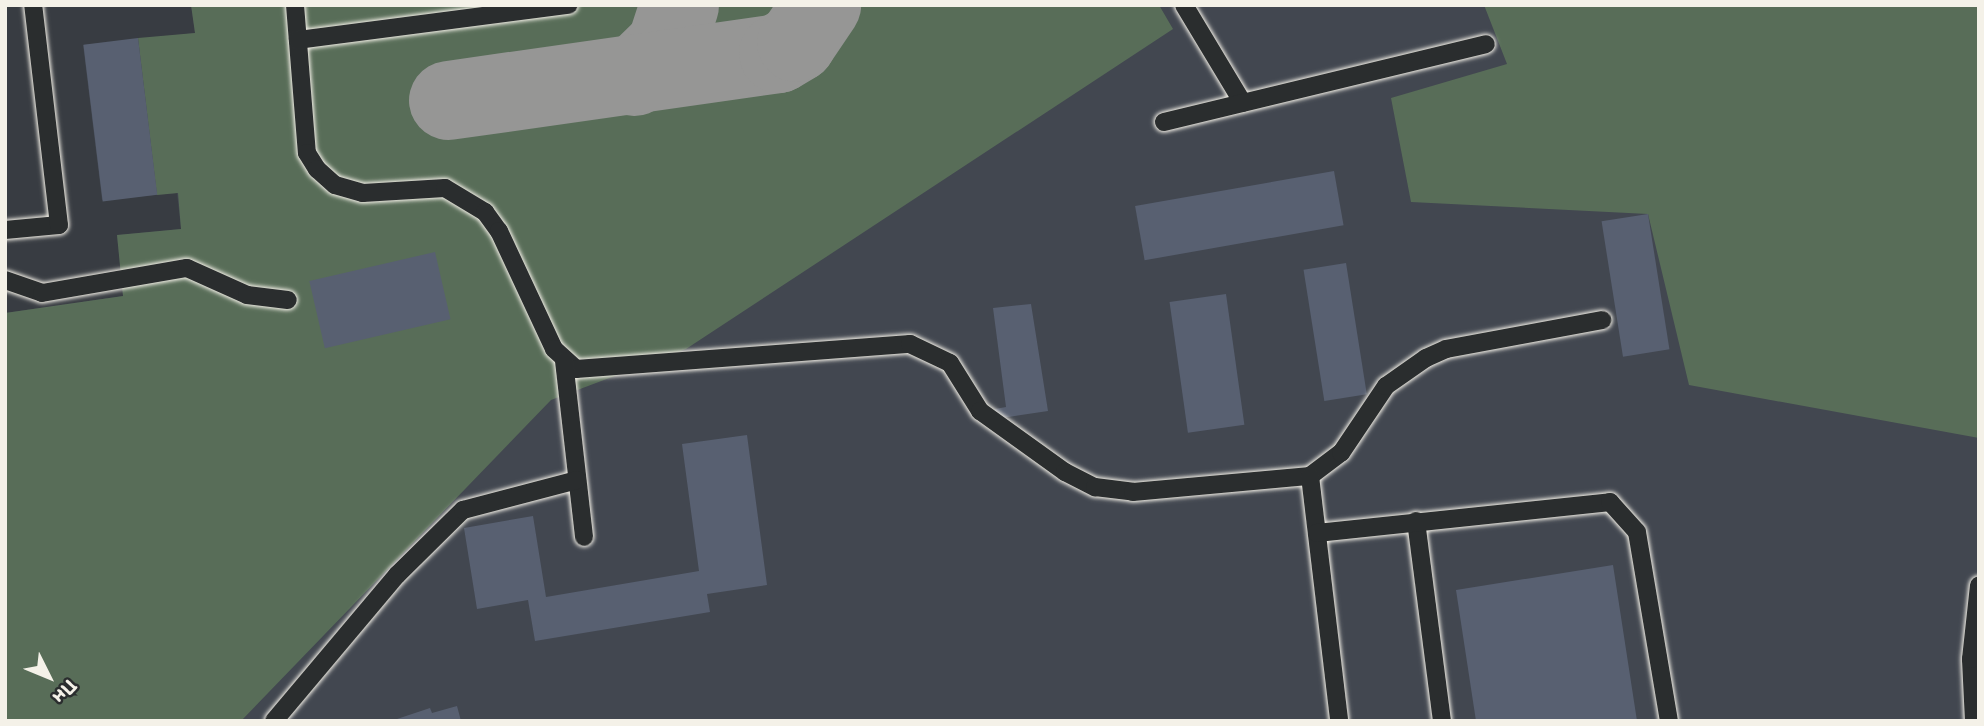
<!DOCTYPE html>
<html>
<head>
<meta charset="utf-8">
<style>
  body { margin:0 }
  #map { position:relative; width:1984px; height:726px; overflow:hidden; background:#383c42; font-family:"Shantell Sans",sans-serif }
  div>[style] { position:absolute }
  .built>* { inset:0; background:#424750 }
  .green>* { inset:0; background:#586d58 }
  .taxiway>* { height:79px; margin:-39.5px; padding:0 39.5px; transform-origin:39.5px; border-radius:39.5px; background:#969695 }
  .building>* { inset:0; background:#586071; transform-origin:0 0 }
  .roads { filter:drop-shadow(0 0 2px #f4f1e8) drop-shadow(0 0 2px #f4f1e8) }
  .lane>* { height:18px; margin:-9px; padding:0 9px; transform-origin:9px; border-radius:9px; background:#2a2d2e }
  span { translate:-50% -50%; white-space:nowrap; text-align:center; line-height:1.15; -webkit-text-stroke:7px #2a2d2e; paint-order:stroke }
  .frame { position:absolute; inset:0; border:7px solid #f4f1e8; pointer-events:none }
  .north { position:absolute; left:14px; top:642px; width:70px; height:70px; -webkit-text-stroke:5px #2a2d2e; paint-order:stroke; rotate:133deg; font-size:19px; font-weight:700; line-height:28px; text-align:center; color:#f4f1e8 }
  .north::after { content:''; display:block; margin:auto; width:24px; height:32px; background:#f4f1e8; clip-path:polygon(50% 0,100% 100%,50% 72%,0 100%) }
</style>
</head>
<body>
<div id="map">
  <div class="built">
    <i style="clip-path:polygon(191px 5px,1979px 5px,1979px 721px,5px 721px,5px 313px,123px 296px,117px 235px,181px 229px,177px 193px,102px 200px,83px 45px,195px 33px)"></i>
  </div>
  <div class="green">
    <i style="clip-path:polygon(191px 5px,1159px 5px,1173px 29px,686px 349px,551px 400px,241px 721px,5px 721px,5px 313px,123px 296px,117px 235px,181px 229px,178px 193px,157px 195px,138px 38px,195px 33px)"></i>
    <i style="clip-path:polygon(1484px 5px,1979px 5px,1979px 438px,1689px 385px,1648px 214px,1411px 202px,1391px 98px,1507px 64px)"></i>
  </div>
  <div class="taxiway">
    <i style="left:634px;top:76px;width:45px;rotate:-44.1deg"></i>
    <i style="left:666px;top:45px;width:42px;rotate:-72deg"></i>
    <i style="left:448px;top:100px;width:333px;rotate:-8.1deg"></i>
    <i style="left:778px;top:53px;width:21px;rotate:-31deg"></i>
    <i style="left:796px;top:42px;width:45px;rotate:-56deg"></i>
  </div>
  <div class="building">
    <i style="left:138px;top:38px;width:158px;height:55px;rotate:83deg"></i>
    <i style="left:1334px;top:171px;width:55px;height:202px;rotate:80deg"></i>
    <i style="left:1648px;top:214px;width:137px;height:47px;rotate:81deg"></i>
    <i style="left:435px;top:252px;width:69px;height:129px;rotate:77deg"></i>
    <i style="left:1346px;top:263px;width:133px;height:43px;rotate:81deg"></i>
    <i style="left:1226px;top:294px;width:132px;height:57px;rotate:82deg"></i>
    <i style="clip-path:polygon(1031px 304px,1048px 411px,995px 419px,995px 409px,1006px 407px,993px 308px)"></i>
    <i style="clip-path:polygon(747px 435px,767px 585px,707px 594px,710px 612px,535px 641px,528px 600px,477px 609px,464px 528px,533px 516px,546px 597px,699px 571px,682px 444px)"></i>
    <i style="clip-path:polygon(1613px 565px,1637px 721px,1476px 721px,1456px 590px)"></i>
    <i style="clip-path:polygon(457px 706px,461px 721px,391px 721px,430px 708px,432px 713px)"></i>
  </div>
  <div class="roads">
    <div class="lane">
      <i style="left:295px;top:5px;width:148px;rotate:85.4deg"></i>
      <i style="left:307px;top:153px;width:19px;rotate:58deg"></i>
      <i style="left:317px;top:169px;width:24px;rotate:42deg"></i>
      <i style="left:335px;top:185px;width:29px;rotate:16deg"></i>
      <i style="left:363px;top:193px;width:82px;rotate:-3.5deg"></i>
      <i style="left:445px;top:188px;width:47px;rotate:31deg"></i>
      <i style="left:485px;top:212px;width:24px;rotate:54deg"></i>
      <i style="left:499px;top:231px;width:130px;rotate:65deg"></i>
      <i style="left:554px;top:349px;width:30px;rotate:42deg"></i>
      <i style="left:576px;top:369px;width:335px;rotate:-4.3deg"></i>
      <i style="left:910px;top:344px;width:44px;rotate:25.4deg"></i>
      <i style="left:950px;top:363px;width:57px;rotate:58deg"></i>
      <i style="left:980px;top:411px;width:105px;rotate:35.7deg"></i>
      <i style="left:1065px;top:472px;width:34px;rotate:27deg"></i>
      <i style="left:1095px;top:487px;width:38px;rotate:7deg"></i>
      <i style="left:1133px;top:492px;width:178px;rotate:-5.2deg"></i>
      <i style="left:1310px;top:476px;width:39px;rotate:-37deg"></i>
      <i style="left:1341px;top:453px;width:81px;rotate:-56.1deg"></i>
      <i style="left:1386px;top:386px;width:49px;rotate:-35deg"></i>
      <i style="left:1426px;top:358px;width:22px;rotate:-24deg"></i>
      <i style="left:1446px;top:349px;width:159px;rotate:-10.5deg"></i>
      <i style="left:1184px;top:5px;width:114px;rotate:59deg"></i>
      <i style="left:298px;top:40px;width:273px;rotate:-7.4deg"></i>
      <i style="left:1164px;top:122px;width:331px;rotate:-13.6deg"></i>
      <i style="left:5px;top:230px;width:54px;rotate:-5.3deg"></i>
      <i style="left:59px;top:225px;width:222px;rotate:-96.7deg"></i>
      <i style="left:5px;top:280px;width:39px;rotate:19deg"></i>
      <i style="left:42px;top:293px;width:147px;rotate:-9.8deg"></i>
      <i style="left:187px;top:268px;width:66px;rotate:24.2deg"></i>
      <i style="left:247px;top:295px;width:41px;rotate:7deg"></i>
      <i style="left:564px;top:361px;width:177px;rotate:83.5deg"></i>
      <i style="left:1310px;top:476px;width:247px;rotate:83.2deg"></i>
      <i style="left:1416px;top:521px;width:202px;rotate:82.6deg"></i>
      <i style="left:1317px;top:533px;width:295px;rotate:-6deg"></i>
      <i style="left:1610px;top:502px;width:40px;rotate:48deg"></i>
      <i style="left:1637px;top:532px;width:192px;rotate:80.4deg"></i>
      <i style="left:274px;top:721px;width:191px;rotate:-49.9deg"></i>
      <i style="left:397px;top:575px;width:93px;rotate:-44.6deg"></i>
      <i style="left:463px;top:510px;width:118px;rotate:-14.7deg"></i>
      <i style="left:1974px;top:721px;width:62px;rotate:-92.8deg"></i>
      <i style="left:1971px;top:659px;width:74px;rotate:-83.8deg"></i>
    </div>
  </div>
  <div class="frame"></div>
  <div class="north">Пн</div>
</div>
</body>
</html>
